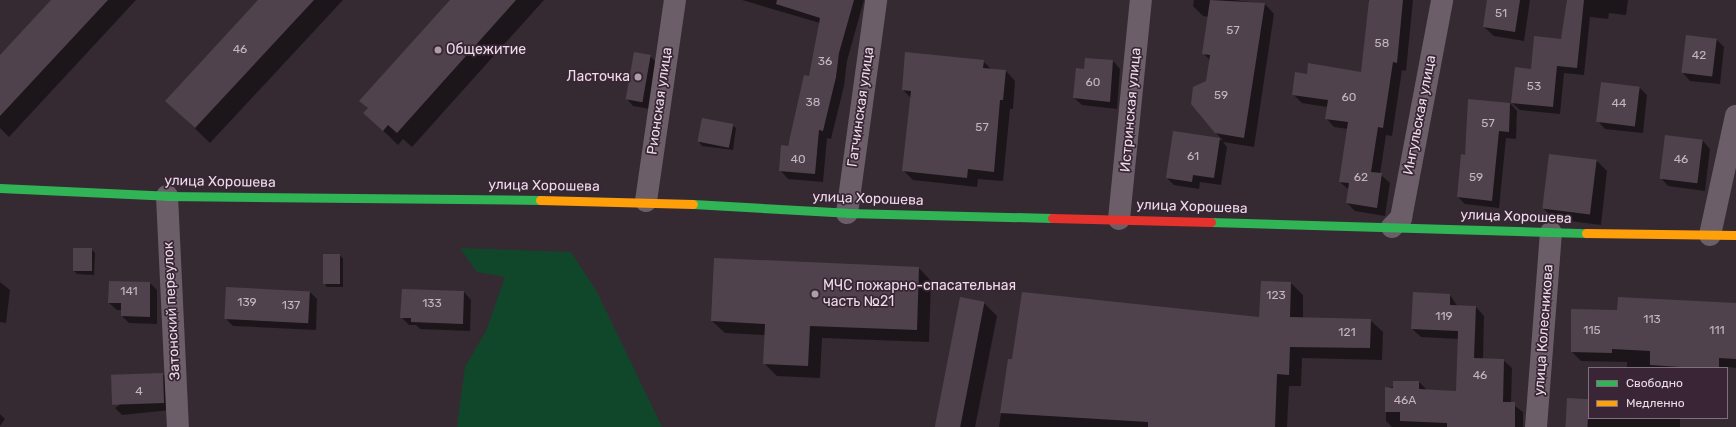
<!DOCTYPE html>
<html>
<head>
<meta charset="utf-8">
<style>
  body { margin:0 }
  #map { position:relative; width:1736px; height:427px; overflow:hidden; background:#352a32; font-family:Rubik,sans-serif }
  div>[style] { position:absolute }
  .green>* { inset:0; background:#10472b }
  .shadow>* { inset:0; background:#0007 }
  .building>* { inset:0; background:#50424d; transform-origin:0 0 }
  .street>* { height:22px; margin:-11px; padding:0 11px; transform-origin:11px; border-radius:11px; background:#6b5e68 }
  .fast>* { height:9px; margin:-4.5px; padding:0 4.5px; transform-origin:4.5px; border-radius:4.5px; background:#30b455 }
  .slow>* { height:9px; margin:-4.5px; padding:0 4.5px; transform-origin:4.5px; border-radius:4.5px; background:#ff9f0a }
  .jam>* { height:9px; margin:-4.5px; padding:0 4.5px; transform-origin:4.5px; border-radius:4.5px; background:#e5322d }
  .dots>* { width:11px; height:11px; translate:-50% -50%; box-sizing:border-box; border:2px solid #392535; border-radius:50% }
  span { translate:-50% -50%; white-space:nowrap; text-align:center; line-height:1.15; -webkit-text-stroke:3.5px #392535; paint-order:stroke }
  .number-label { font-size:12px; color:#c4b6c0 }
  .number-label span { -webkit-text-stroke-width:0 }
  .poi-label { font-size:14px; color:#eadde7 }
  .left { translate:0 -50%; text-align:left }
  .right { translate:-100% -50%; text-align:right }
  .street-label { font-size:14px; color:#eadde7 }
  .legend { position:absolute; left:1588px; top:367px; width:140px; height:52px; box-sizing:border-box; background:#392535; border:1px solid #806f7c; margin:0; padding:5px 7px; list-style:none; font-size:12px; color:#eadde7 }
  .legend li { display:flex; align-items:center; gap:8px; height:20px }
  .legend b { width:20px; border:1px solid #806f7c }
</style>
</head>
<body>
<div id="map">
  <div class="green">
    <i style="clip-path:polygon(460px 248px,571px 252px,597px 292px,662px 427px,457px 427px,465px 367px,486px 331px,505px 277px,477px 272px)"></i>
  </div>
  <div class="shadow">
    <i style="clip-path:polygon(52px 0,136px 0,9px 137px,0 128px,0 56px)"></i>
    <i style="clip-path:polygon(260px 0,343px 0,210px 143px,181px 115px)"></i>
    <i style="clip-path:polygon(451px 0,544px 0,412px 147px,403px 139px,398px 145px,365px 113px,369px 109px,361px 101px)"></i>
    <i style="clip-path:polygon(742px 0,864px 0,847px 61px,844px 86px,831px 139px,827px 138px,823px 182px,788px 179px,780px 170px,810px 77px,820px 23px)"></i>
    <i style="clip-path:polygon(1194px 0,1234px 0,1265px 4px,1274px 14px,1254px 147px,1223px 142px,1227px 147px,1221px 185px,1200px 182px,1199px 189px,1174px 185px,1167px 178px,1173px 132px,1223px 140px,1216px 133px,1207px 81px,1210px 60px,1203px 53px,1209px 17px,1203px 16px,1193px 6px)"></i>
    <i style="clip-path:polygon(1368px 0,1413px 0,1406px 71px,1402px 70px,1392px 136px,1386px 135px,1380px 174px,1390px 183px,1385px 216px,1355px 211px,1347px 203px,1349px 190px,1340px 182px,1348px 129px,1334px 127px,1326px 118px,1327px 107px,1302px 103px,1293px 94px,1307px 75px,1362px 73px,1370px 2px)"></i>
    <i style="clip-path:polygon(1488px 0,1530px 0,1524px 41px,1494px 36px,1484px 27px)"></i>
    <i style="clip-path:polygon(1568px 0,1628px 0,1626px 15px,1609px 13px,1608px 19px,1590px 17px,1584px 75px,1564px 73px,1560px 114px,1520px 110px,1512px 103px,1532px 70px,1562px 40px)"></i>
    <i style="clip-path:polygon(1717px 40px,1724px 47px,1720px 84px,1690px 81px,1683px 73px)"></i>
    <i style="clip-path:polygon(650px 56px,658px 64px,650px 109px,633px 106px,626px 98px)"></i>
    <i style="clip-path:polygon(1086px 59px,1113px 61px,1120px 69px,1117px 109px,1082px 105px,1074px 98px,1085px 70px)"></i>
    <i style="clip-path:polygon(983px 61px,992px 70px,1006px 71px,1015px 81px,1013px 109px,1010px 109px,1003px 181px,978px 179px,977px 187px,913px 180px,903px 170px,911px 98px,903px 90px)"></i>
    <i style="clip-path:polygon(1640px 88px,1647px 95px,1643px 133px,1605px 129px,1598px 121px)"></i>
    <i style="clip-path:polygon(1510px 103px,1517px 111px,1516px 139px,1506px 138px,1499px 208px,1465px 204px,1458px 197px,1466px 156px)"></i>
    <i style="clip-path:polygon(732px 125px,736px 128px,733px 150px,702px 146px,699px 142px)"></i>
    <i style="clip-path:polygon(1666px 136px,1703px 141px,1710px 149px,1705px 191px,1668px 186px,1661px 178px)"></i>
    <i style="clip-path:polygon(1597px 161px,1607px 171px,1601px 225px,1554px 219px,1544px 209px)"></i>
    <i style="clip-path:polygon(91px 249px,95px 253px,94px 275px,77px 274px,74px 271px)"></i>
    <i style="clip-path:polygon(340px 255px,343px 259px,343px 287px,327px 287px,324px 283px)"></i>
    <i style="clip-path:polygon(919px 268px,931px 281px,929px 342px,822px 338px,820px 378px,777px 376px,764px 363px,765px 335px,725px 333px,712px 321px)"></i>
    <i style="clip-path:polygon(0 282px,10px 290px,6px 323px,0 322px)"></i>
    <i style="clip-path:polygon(110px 282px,150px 283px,157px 290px,157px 324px,129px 323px,122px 316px,122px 310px,117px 310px,109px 303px)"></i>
    <i style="clip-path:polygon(1262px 282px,1291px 283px,1303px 295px,1303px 318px,1370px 320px,1383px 332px,1382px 360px,1302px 358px,1301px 386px,1289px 386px,1287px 427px,999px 427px,1009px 360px,1260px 318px)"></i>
    <i style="clip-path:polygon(310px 292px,317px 299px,316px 330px,233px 326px,226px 319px)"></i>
    <i style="clip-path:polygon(464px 292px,471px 300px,470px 331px,420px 329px,416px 325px,409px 325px,401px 317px)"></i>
    <i style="clip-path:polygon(1450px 295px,1458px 307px,1476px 307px,1484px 316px,1483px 359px,1503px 360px,1512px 368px,1511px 403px,1523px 412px,1523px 427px,1392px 427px,1386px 421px,1386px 388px,1419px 382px,1427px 390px,1457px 392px,1458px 339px,1421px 337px,1412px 329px)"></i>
    <i style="clip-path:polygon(984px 303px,997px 316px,975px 427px,935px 427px)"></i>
    <i style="clip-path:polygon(1736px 303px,1736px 368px,1728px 367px,1728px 378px,1727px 368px,1627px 368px,1627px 362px,1581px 361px,1572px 352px,1618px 311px)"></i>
    <i style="clip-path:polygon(163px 374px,170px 381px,171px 410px,122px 415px,115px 408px)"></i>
    <i style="clip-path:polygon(1589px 400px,1589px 418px,1680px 418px,1680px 427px,1568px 427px)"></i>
    <i style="clip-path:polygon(0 414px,5px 419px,0 426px)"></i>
  </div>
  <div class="building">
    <i style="clip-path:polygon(51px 0,108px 0,0 116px,0 55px)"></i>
    <i style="clip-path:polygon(258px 0,314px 0,195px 128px,165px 101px)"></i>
    <i style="clip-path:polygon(450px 0,516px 0,397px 133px,388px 125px,383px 131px,363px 113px,368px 108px,359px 101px)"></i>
    <i style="clip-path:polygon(777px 0,854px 0,839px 53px,836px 77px,823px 131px,819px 130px,815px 174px,779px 171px,781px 145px,788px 146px,804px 75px,809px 76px,820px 18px,776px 4px)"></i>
    <i style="clip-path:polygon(1210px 0,1265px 3px,1244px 138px,1215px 133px,1191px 104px,1193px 87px,1206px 81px,1210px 55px,1202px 54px)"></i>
    <i style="clip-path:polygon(1369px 0,1403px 0,1397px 63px,1393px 62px,1383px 128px,1378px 127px,1371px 172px,1382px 173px,1377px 208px,1346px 203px,1349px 183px,1339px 182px,1348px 122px,1325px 119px,1328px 100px,1292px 95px,1295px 72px,1307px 74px,1308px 63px,1361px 72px)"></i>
    <i style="clip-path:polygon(1487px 0,1520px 0,1515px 32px,1483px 27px)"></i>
    <i style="clip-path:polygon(1567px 0,1584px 0,1577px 68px,1557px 66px,1553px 107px,1511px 103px,1515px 67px,1531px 69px,1534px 36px,1561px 39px)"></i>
    <i style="left:1686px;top:35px;width:31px;height:38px;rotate:7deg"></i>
    <i style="left:634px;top:52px;width:17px;height:48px;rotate:10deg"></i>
    <i style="clip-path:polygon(905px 52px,984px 60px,983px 68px,1006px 70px,1003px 100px,1000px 100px,994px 172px,968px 169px,967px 178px,902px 171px,911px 91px,902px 90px)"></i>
    <i style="clip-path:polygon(1085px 58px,1113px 60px,1110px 102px,1073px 98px,1076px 68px,1084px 69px)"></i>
    <i style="left:1601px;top:82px;width:39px;height:40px;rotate:7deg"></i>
    <i style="clip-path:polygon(1468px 99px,1510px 103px,1509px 132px,1499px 131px,1492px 201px,1457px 197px,1461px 154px,1465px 155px)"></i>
    <i style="left:702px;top:118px;width:32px;height:24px;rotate:11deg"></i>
    <i style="clip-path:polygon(1173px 131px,1220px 138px,1214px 178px,1193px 175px,1192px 182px,1166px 178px)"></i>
    <i style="left:1665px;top:135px;width:38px;height:44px;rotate:7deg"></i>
    <i style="left:1549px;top:154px;width:48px;height:55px;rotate:7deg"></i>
    <i style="left:73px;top:248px;width:19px;height:23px"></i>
    <i style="left:323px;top:254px;width:17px;height:30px"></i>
    <i style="clip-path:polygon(714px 258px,919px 267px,917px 330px,810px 326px,808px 366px,763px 364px,765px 324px,711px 321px)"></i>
    <i style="clip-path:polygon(109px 281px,150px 282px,150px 317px,121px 316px,121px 303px,108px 303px)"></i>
    <i style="clip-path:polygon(1261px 281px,1291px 282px,1290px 317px,1371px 319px,1370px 348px,1290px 347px,1289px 375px,1277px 374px,1275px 427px,1148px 427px,1148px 422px,1000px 413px,1008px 359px,1012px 359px,1022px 292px,1259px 317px)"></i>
    <i style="left:226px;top:287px;width:84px;height:32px;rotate:3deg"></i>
    <i style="clip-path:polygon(402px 289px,464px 291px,463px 324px,411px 322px,411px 318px,400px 318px)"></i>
    <i style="clip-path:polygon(1413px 292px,1450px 294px,1450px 305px,1476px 306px,1474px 358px,1504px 359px,1503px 402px,1515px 402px,1515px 427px,1447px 427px,1447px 423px,1400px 421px,1400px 412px,1385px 412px,1385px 387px,1393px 388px,1393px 381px,1419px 381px,1419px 389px,1456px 391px,1458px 331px,1411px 329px)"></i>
    <i style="left:960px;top:297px;width:25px;height:133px;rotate:11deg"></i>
    <i style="clip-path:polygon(1618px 297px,1736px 303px,1736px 359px,1719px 358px,1719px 368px,1696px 368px,1650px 365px,1650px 351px,1612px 349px,1612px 353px,1571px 352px,1571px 309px,1617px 310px)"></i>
    <i style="left:163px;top:373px;width:30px;height:52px;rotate:88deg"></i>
    <i style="left:1567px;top:398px;width:22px;height:29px;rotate:3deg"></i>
  </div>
  <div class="street">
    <i style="left:167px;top:196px;width:231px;rotate:87.3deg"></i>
    <i style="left:646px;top:201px;width:203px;rotate:-81.8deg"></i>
    <i style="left:847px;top:213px;width:215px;rotate:-82.2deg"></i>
    <i style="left:1119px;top:219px;width:220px;rotate:-84.3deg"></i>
    <i style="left:1392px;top:227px;width:13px;rotate:-45deg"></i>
    <i style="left:1401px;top:218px;width:222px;rotate:-79.3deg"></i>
    <i style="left:1710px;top:235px;width:122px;rotate:-77.7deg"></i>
    <i style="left:1536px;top:427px;width:195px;rotate:-85.6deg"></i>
  </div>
  <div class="fast">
    <i style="left:0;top:188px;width:167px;rotate:2.7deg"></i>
    <i style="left:167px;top:196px;width:373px;rotate:0.6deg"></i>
    <i style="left:693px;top:204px;width:154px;rotate:3.3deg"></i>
    <i style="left:847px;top:213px;width:205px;rotate:1.4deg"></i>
    <i style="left:1211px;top:222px;width:375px;rotate:1.7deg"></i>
  </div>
  <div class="slow">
    <i style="left:540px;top:200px;width:153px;rotate:1.5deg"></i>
    <i style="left:1586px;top:233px;width:150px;rotate:0.8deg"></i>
  </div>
  <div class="jam">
    <i style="left:1052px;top:218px;width:159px;rotate:1.4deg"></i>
  </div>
  <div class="dots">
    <i style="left:438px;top:50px;background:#ab9ea8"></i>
    <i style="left:638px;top:77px;background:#ab9ea8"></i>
    <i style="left:815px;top:294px;background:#ab9ea8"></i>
  </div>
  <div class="number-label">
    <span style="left:1501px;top:14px">51</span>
    <span style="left:1233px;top:31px">57</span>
    <span style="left:1382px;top:44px">58</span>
    <span style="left:240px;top:50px">46</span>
    <span style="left:1699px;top:56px">42</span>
    <span style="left:825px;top:62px">36</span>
    <span style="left:1093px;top:83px">60</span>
    <span style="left:1534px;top:87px">53</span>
    <span style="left:1221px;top:96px">59</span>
    <span style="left:1349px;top:98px">60</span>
    <span style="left:813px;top:103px">38</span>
    <span style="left:1619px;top:104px">44</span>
    <span style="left:1488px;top:124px">57</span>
    <span style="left:982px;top:128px">57</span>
    <span style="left:1193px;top:157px">61</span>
    <span style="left:798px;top:160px">40</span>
    <span style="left:1681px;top:160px">46</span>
    <span style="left:1361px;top:178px">62</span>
    <span style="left:1476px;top:178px">59</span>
    <span style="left:129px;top:292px">141</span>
    <span style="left:1276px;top:296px">123</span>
    <span style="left:247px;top:303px">139</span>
    <span style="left:432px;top:304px">133</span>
    <span style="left:291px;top:306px">137</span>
    <span style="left:1444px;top:317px">119</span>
    <span style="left:1652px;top:320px">113</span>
    <span style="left:1592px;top:331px">115</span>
    <span style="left:1717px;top:331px">111</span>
    <span style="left:1347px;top:333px">121</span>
    <span style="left:1480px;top:376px">46</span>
    <span style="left:139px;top:392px">4</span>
    <span style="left:1405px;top:401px">46А</span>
  </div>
  <div class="poi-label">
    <span class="left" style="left:446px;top:50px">Общежитие</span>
    <span class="right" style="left:630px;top:77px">Ласточка</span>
    <span class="left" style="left:823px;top:294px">МЧС пожарно-спасательная<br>часть №21</span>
  </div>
  <div class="street-label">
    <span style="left:660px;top:101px;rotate:-82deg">Рионская улица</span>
    <span style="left:861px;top:107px;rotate:-82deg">Гатчинская улица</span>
    <span style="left:1131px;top:110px;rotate:-85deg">Истринская улица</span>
    <span style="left:1420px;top:115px;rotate:-79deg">Ингульская улица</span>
    <span style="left:220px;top:182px;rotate:1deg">улица Хорошева</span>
    <span style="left:544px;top:186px;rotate:1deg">улица Хорошева</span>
    <span style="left:868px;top:199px;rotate:2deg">улица Хорошева</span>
    <span style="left:1192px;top:207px;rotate:2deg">улица Хорошева</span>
    <span style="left:1516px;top:217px;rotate:2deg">улица Хорошева</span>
    <span style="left:172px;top:311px;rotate:-93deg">Затонский переулок</span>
    <span style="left:1544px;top:330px;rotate:-86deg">улица Колесникова</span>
  </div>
  <ul class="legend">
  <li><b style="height:5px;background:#30b455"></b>Свободно</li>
  <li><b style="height:5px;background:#ff9f0a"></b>Медленно</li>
  </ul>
</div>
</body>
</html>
